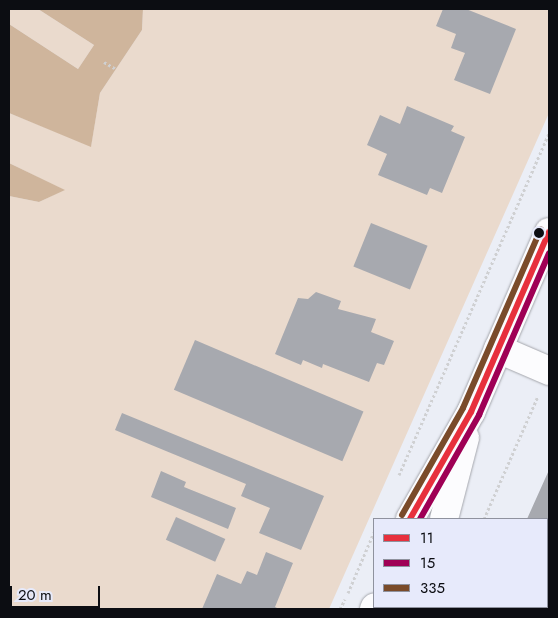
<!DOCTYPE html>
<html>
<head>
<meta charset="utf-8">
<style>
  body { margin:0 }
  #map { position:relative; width:558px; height:618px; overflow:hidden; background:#ebeef6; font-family:Jost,sans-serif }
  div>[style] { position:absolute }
  .green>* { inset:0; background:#eadacd }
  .water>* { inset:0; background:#cfb59c }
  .building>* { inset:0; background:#a7a9af; transform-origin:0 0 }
  .path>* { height:3px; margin-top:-1.5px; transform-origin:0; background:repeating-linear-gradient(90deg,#cfd0d2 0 2.5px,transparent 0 5px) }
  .roads { filter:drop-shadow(0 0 1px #a5a7ad) drop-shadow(0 0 1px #a5a7ad) }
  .street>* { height:28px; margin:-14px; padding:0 14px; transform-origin:14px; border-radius:14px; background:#fcfcfe }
  .secondary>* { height:28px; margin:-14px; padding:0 14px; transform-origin:14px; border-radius:14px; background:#fcfcfe }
  .bus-1>* { height:6px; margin:-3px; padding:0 3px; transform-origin:3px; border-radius:3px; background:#e7303d }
  .bus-2>* { height:6px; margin:-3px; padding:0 3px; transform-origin:3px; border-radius:3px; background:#9f0055 }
  .bus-3>* { height:6px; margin:-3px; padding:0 3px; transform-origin:3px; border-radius:3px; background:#7a4b2a }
  .dots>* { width:14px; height:14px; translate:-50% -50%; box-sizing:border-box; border:2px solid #e7eafb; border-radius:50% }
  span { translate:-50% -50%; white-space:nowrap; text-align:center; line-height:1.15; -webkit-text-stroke:4px #e7eafb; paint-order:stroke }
  .frame { position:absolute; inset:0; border:10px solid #0c0d12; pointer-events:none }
  .legend { position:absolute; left:373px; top:518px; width:175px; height:90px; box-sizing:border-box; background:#e7eafb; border:1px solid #8f929e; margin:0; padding:6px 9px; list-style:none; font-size:15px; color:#0c0d12 }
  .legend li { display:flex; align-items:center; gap:10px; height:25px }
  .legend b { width:25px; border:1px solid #8f929e }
  .scale { position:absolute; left:10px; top:586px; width:90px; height:22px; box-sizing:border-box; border:2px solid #0c0d12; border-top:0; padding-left:6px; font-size:15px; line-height:18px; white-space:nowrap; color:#0c0d12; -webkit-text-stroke:4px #e7eafb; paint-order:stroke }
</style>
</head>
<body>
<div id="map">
  <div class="green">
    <i style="clip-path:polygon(9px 9px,38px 9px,94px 45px,78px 69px,9px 24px)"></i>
    <i style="clip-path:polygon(143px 9px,549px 9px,549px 113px,329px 609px,9px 609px,9px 196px,39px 202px,64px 190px,9px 163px,9px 113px,91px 146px,100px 93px,142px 30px)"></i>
  </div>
  <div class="water">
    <i style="clip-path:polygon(38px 9px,143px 9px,142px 30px,100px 93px,91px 147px,9px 113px,9px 24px,78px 69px,94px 45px)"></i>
    <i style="clip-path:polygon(9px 163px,65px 190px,39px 202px,9px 196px)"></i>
  </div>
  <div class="building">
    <i style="clip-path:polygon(443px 9px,466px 9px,516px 29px,490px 94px,454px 80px,465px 53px,451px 48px,456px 34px,436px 26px)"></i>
    <i style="clip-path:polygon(407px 106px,454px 126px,451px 131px,465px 137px,442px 193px,430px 188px,427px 195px,378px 175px,387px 154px,367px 145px,380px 115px,400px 124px)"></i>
    <i style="left:371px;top:223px;width:61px;height:47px;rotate:22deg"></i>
    <i style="clip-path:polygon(316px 292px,341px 301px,338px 309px,376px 319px,371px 332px,394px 341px,384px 365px,377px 363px,369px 382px,323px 364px,322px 368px,303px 360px,301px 365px,275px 354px,298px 298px,308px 299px)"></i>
    <i style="left:195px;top:340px;width:183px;height:54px;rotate:23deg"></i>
    <i style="clip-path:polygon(122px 413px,324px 496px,301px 550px,259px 533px,270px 508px,241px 496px,246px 484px,115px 430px)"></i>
    <i style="clip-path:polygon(549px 470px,549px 530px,547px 519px,527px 519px)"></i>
    <i style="clip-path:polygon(161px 471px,186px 482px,184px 487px,236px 508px,228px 529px,151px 497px)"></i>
    <i style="left:176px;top:517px;width:54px;height:25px;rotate:24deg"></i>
    <i style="clip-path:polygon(266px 552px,293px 563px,275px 607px,279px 609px,202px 609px,217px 574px,241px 584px,247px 571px,257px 575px)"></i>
    <i style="left:486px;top:607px;width:50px;height:2px"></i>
  </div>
  <div class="path">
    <i style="left:104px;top:62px;width:14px;rotate:30deg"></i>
    <i style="left:399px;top:475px;width:373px;rotate:-66.3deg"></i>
    <i style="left:484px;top:519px;width:134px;rotate:-66.3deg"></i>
    <i style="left:348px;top:593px;width:66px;rotate:-66.9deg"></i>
    <i style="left:340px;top:609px;width:11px;rotate:-63deg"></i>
    <i style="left:445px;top:609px;width:2px;rotate:-63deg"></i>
  </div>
  <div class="roads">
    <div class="street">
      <i style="left:498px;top:349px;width:56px;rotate:23.3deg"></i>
    </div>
    <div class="secondary">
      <i style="left:410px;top:519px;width:123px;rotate:-60.3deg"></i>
      <i style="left:471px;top:412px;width:196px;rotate:-66.6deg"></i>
      <i style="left:444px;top:519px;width:84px;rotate:-75.5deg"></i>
      <i style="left:374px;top:609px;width:2px;rotate:-63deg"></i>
      <i style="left:411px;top:609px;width:2px;rotate:-63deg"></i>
    </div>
  </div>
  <div class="bus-1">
    <i style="left:410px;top:519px;width:123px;rotate:-60.3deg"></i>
    <i style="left:471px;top:412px;width:196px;rotate:-66.6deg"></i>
  </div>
  <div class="bus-2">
    <i style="left:420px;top:519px;width:120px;rotate:-60.4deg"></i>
    <i style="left:479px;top:415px;width:176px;rotate:-66.6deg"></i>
  </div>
  <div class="bus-3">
    <i style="left:402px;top:515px;width:123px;rotate:-60.3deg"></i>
    <i style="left:463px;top:408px;width:195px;rotate:-66.5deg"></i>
  </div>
  <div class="dots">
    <i style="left:539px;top:233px;background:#0c0d12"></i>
  </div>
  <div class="frame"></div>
  <ul class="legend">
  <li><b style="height:6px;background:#e7303d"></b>11</li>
  <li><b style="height:6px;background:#9f0055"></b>15</li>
  <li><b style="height:6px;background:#7a4b2a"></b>335</li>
  </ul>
  <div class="scale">20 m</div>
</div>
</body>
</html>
